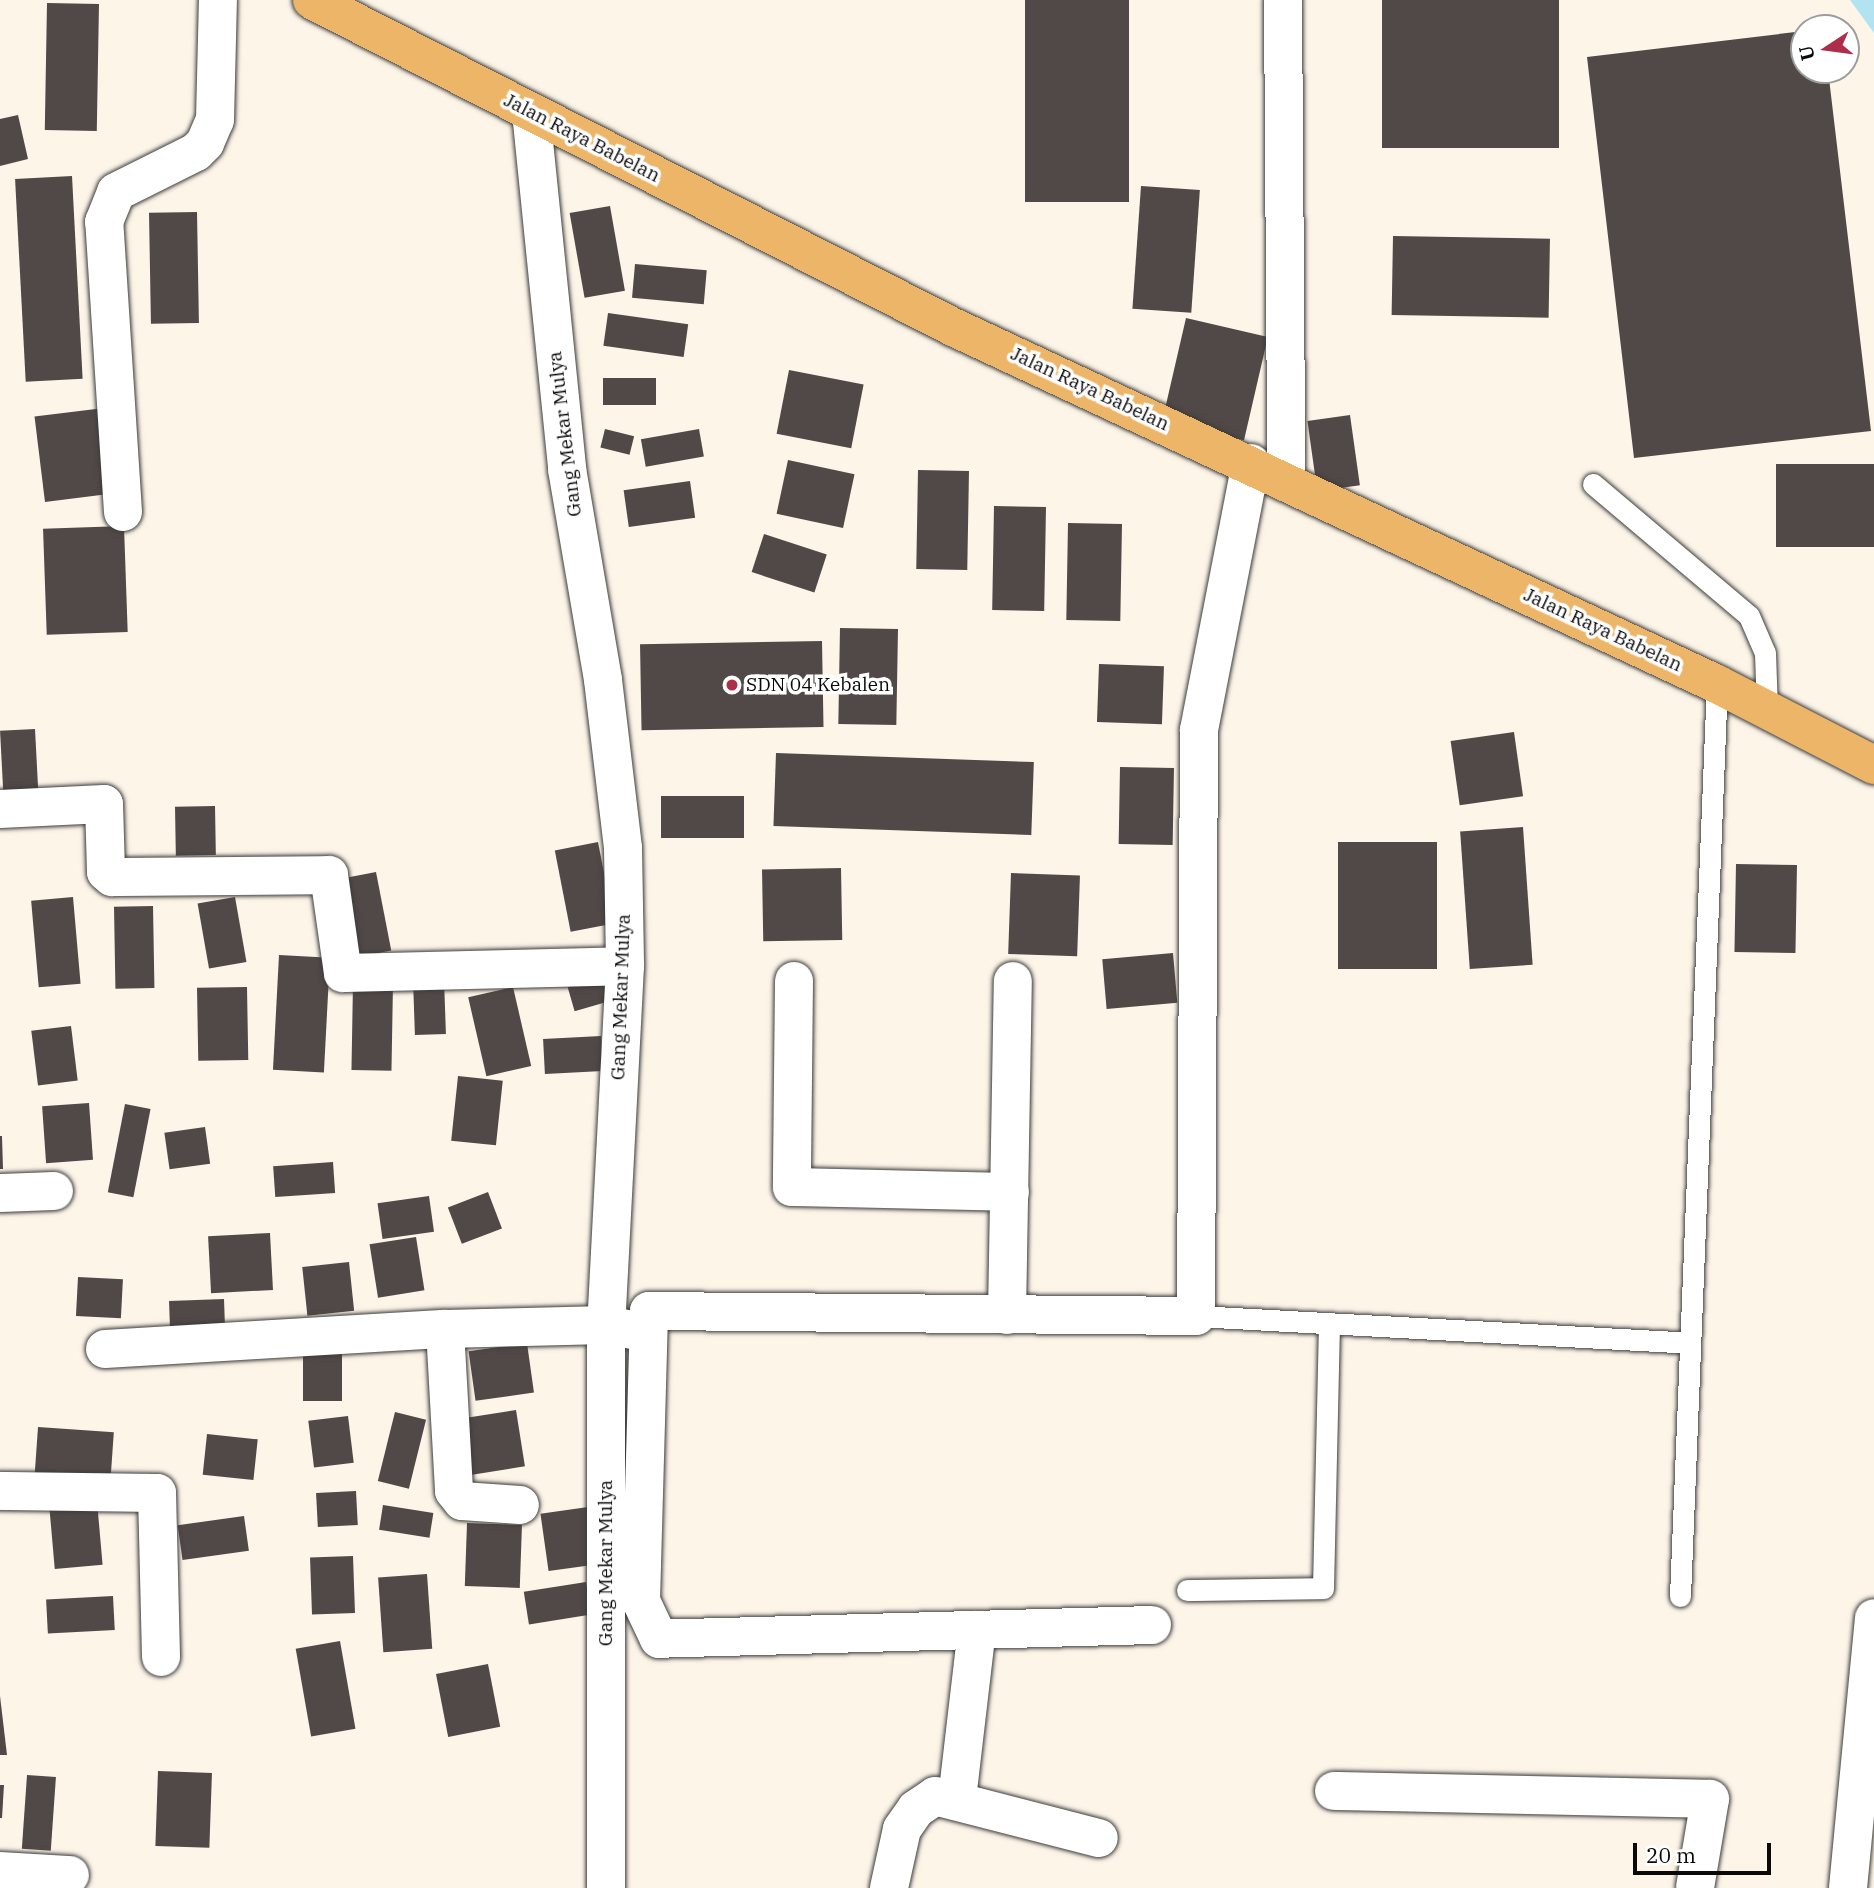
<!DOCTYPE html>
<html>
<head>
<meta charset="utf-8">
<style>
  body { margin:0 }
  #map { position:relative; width:1874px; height:1888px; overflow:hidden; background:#fdf5e8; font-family:"IBM Plex Serif",serif }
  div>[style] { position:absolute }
  .water>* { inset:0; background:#b1e4f0 }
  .building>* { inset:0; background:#514947; transform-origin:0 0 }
  .roads { filter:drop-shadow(0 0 2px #3c3c3c) drop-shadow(0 0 2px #3c3c3c) }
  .service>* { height:21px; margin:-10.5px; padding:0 10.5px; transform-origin:10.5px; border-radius:10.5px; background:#fff }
  .minor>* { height:38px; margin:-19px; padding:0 19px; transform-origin:19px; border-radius:19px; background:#fff }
  .primary>* { height:38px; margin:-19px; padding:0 19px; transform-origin:19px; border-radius:19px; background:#edb568 }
  .dots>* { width:19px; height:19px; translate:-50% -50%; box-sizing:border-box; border:4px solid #fff; border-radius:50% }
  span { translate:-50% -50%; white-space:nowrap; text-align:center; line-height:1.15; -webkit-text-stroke:7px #fff; paint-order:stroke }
  .street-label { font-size:19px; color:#090909 }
  .poi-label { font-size:19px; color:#090909 }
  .left { translate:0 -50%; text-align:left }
  .north { position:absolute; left:1790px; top:14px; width:70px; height:70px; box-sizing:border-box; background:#fff; border:2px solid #9d9d9d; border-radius:50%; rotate:257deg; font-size:19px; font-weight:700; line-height:28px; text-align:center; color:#090909 }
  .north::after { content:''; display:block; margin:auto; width:24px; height:32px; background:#ad2e4b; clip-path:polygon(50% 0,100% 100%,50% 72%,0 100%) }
  .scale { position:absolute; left:1633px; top:1843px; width:138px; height:32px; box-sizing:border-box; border:4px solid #090909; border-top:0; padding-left:9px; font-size:21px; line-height:24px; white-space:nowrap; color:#090909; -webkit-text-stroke:5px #fff; paint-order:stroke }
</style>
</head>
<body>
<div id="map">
  <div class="water">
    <i style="clip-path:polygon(1850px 0,1874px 0,1874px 33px)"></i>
  </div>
  <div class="building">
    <i style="left:1025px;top:0;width:104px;height:202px"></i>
    <i style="left:1382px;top:0;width:177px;height:148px"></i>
    <i style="left:47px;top:3px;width:52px;height:127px;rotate:1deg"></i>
    <i style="clip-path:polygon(1804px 31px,1804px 70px,1828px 70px,1871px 431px,1634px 458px,1587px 57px)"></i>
    <i style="clip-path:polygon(18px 115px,28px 159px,0 166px,0 119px)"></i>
    <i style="left:72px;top:176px;width:203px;height:57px;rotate:87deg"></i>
    <i style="left:1141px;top:186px;width:59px;height:123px;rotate:4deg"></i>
    <i style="left:610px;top:206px;width:86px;height:41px;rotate:80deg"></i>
    <i style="left:197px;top:212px;width:111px;height:48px;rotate:89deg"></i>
    <i style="left:1393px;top:236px;width:157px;height:79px;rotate:1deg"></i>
    <i style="left:635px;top:264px;width:72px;height:34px;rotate:5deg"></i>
    <i style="left:608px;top:313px;width:81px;height:33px;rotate:8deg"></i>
    <i style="left:1186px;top:318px;width:84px;height:106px;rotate:13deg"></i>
    <i style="left:789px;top:370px;width:76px;height:65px;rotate:11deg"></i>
    <i style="left:603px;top:378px;width:53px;height:27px"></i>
    <i style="left:104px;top:408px;width:86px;height:70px;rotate:83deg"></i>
    <i style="left:1350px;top:415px;width:71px;height:43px;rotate:82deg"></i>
    <i style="left:605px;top:429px;width:30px;height:19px;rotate:14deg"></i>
    <i style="left:699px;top:429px;width:28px;height:59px;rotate:80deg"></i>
    <i style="left:788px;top:460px;width:68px;height:55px;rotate:12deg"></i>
    <i style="left:1874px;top:464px;width:83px;height:98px;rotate:90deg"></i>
    <i style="left:918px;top:470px;width:51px;height:99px;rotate:1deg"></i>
    <i style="left:690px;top:481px;width:37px;height:67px;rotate:82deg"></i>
    <i style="left:994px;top:506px;width:52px;height:104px;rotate:1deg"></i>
    <i style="left:1068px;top:523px;width:54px;height:97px;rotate:1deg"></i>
    <i style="left:124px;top:526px;width:106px;height:81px;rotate:88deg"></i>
    <i style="left:764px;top:534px;width:66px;height:40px;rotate:18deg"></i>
    <i style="left:840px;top:628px;width:58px;height:96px;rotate:1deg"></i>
    <i style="left:822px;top:641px;width:86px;height:182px;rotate:89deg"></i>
    <i style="left:1099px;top:664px;width:65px;height:58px;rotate:2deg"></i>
    <i style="left:35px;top:729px;width:72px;height:35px;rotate:87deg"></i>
    <i style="left:1514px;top:732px;width:65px;height:64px;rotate:82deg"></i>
    <i style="left:776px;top:753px;width:258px;height:73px;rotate:2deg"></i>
    <i style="left:1120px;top:767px;width:54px;height:77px;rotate:1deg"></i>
    <i style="left:744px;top:796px;width:42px;height:83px;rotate:90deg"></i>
    <i style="left:215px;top:806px;width:49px;height:40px;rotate:89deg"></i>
    <i style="left:1523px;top:827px;width:138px;height:63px;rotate:86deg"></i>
    <i style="left:598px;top:842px;width:83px;height:44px;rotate:79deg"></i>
    <i style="left:1437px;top:842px;width:127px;height:99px;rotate:90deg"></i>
    <i style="left:1736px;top:864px;width:61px;height:88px;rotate:1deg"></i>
    <i style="left:841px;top:868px;width:72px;height:79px;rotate:89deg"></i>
    <i style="left:376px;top:872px;width:80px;height:45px;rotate:79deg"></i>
    <i style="left:1011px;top:873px;width:69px;height:81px;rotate:2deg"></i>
    <i style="left:73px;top:897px;width:87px;height:42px;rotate:85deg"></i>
    <i style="left:235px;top:897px;width:66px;height:38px;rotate:80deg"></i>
    <i style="left:153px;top:906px;width:82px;height:39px;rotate:89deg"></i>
    <i style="left:1173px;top:953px;width:50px;height:71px;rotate:85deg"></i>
    <i style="left:279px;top:955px;width:51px;height:115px;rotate:3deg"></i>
    <i style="left:610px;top:975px;width:25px;height:44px;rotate:74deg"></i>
    <i style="left:444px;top:979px;width:55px;height:31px;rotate:88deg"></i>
    <i style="left:353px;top:983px;width:40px;height:87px;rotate:1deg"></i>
    <i style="left:247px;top:987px;width:73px;height:50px;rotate:89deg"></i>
    <i style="left:513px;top:987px;width:81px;height:46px;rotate:77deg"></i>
    <i style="left:71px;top:1026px;width:55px;height:40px;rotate:83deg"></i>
    <i style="left:601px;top:1036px;width:35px;height:58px;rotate:87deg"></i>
    <i style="left:458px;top:1076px;width:45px;height:65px;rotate:6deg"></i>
    <i style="left:89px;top:1103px;width:57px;height:47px;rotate:86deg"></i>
    <i style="left:125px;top:1104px;width:26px;height:90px;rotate:11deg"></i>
    <i style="left:205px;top:1127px;width:37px;height:41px;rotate:82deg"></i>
    <i style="clip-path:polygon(0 1136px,2px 1136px,3px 1169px,0 1169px)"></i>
    <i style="left:333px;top:1162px;width:31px;height:60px;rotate:86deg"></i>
    <i style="left:488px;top:1192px;width:39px;height:43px;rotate:69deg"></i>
    <i style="left:429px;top:1196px;width:36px;height:52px;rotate:82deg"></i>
    <i style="left:270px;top:1233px;width:57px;height:62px;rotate:87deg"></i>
    <i style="left:416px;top:1237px;width:54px;height:47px;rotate:81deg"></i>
    <i style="left:349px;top:1262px;width:49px;height:47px;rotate:84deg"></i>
    <i style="left:78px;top:1277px;width:45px;height:39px;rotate:3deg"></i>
    <i style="left:224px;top:1299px;width:33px;height:55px;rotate:88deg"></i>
    <i style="left:527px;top:1343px;width:50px;height:59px;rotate:82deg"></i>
    <i style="left:303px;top:1353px;width:39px;height:48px"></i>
    <i style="left:516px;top:1410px;width:57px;height:63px;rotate:81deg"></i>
    <i style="left:395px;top:1412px;width:32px;height:71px;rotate:14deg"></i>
    <i style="left:348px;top:1416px;width:47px;height:40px;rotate:83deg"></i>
    <i style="left:38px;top:1427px;width:76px;height:50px;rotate:4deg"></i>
    <i style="left:207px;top:1434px;width:51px;height:41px;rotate:6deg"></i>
    <i style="left:356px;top:1491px;width:34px;height:40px;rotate:87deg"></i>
    <i style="left:97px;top:1501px;width:64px;height:48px;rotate:85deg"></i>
    <i style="left:383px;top:1505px;width:51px;height:25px;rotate:9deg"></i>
    <i style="left:588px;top:1507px;width:58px;height:48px;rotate:82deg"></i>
    <i style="left:244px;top:1516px;width:35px;height:67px;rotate:82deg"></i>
    <i style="left:467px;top:1523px;width:55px;height:63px;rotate:2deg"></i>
    <i style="left:353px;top:1556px;width:57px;height:43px;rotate:88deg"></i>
    <i style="left:427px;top:1574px;width:75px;height:49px;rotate:86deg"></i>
    <i style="left:586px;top:1582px;width:33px;height:63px;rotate:81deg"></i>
    <i style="left:113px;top:1596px;width:34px;height:67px;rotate:87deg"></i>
    <i style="left:340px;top:1641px;width:89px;height:45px;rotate:80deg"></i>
    <i style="left:488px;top:1664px;width:64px;height:53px;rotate:79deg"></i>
    <i style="clip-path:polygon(0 1696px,7px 1755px,0 1755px)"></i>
    <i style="left:158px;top:1771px;width:54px;height:75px;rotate:2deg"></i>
    <i style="left:27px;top:1775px;width:29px;height:74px;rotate:4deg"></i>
    <i style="clip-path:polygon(0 1785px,4px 1785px,2px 1818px,0 1818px)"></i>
  </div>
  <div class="roads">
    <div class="service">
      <i style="left:1593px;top:484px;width:204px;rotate:40.2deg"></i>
      <i style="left:1749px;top:616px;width:40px;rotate:66.6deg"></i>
      <i style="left:1765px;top:653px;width:58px;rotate:88deg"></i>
      <i style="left:1196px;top:1316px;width:494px;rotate:3.1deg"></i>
      <i style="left:1187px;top:1590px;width:136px;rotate:-0.8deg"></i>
      <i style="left:1323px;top:1588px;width:264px;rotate:-88.7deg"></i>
      <i style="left:1680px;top:1596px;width:913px;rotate:-87.68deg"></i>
    </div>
    <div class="minor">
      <i style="left:1283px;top:0;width:481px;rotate:89.6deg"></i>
      <i style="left:531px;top:112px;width:359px;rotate:84.2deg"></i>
      <i style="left:567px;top:469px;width:214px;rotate:80.3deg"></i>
      <i style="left:603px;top:680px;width:169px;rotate:83.2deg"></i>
      <i style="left:623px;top:848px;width:118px;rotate:89deg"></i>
      <i style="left:625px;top:966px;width:360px;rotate:93deg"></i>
      <i style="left:606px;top:1325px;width:563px;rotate:90deg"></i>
      <i style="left:123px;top:512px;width:291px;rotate:-93.7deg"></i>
      <i style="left:104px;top:222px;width:32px;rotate:-68deg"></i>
      <i style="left:116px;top:192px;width:89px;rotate:-26.6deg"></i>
      <i style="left:196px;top:152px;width:13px;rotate:-45deg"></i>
      <i style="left:205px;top:143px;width:25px;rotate:-67deg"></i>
      <i style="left:215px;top:120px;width:120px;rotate:-88.6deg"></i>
      <i style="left:0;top:809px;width:104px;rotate:-2.8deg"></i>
      <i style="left:104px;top:804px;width:68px;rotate:88.3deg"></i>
      <i style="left:106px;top:872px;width:8px;rotate:40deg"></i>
      <i style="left:112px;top:877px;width:217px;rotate:-0.5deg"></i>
      <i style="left:329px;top:875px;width:99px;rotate:81.9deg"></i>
      <i style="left:343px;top:973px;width:282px;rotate:-1.4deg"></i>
      <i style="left:794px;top:981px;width:206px;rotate:90.6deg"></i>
      <i style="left:792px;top:1187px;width:218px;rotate:1.3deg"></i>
      <i style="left:0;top:1193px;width:54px;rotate:-2.1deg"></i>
      <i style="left:1007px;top:1315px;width:334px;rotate:-89deg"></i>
      <i style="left:445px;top:1329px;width:162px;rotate:86.8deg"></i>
      <i style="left:454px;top:1491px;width:13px;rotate:51deg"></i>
      <i style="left:462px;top:1501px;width:58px;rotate:3.9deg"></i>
      <i style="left:105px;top:1349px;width:341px;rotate:-3.4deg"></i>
      <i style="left:445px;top:1329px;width:161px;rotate:-1.4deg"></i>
      <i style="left:606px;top:1325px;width:26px;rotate:11deg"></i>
      <i style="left:0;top:1491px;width:157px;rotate:0.7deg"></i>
      <i style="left:157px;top:1493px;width:164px;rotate:88.6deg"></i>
      <i style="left:1152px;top:1625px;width:493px;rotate:178.4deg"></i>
      <i style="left:659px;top:1639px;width:42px;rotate:-115.3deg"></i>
      <i style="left:641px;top:1601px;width:290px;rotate:-88.4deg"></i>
      <i style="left:649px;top:1311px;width:547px;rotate:0.52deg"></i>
      <i style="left:1196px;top:1316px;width:586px;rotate:-89.71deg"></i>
      <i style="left:1199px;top:730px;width:272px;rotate:-79deg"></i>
      <i style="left:1334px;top:1791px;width:376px;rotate:1.2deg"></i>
      <i style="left:1710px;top:1799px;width:90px;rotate:99.6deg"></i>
      <i style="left:957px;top:1799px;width:170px;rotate:-83.3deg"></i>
      <i style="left:0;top:1871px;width:70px;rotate:3.3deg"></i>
      <i style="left:889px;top:1888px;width:60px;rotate:-77.6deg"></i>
      <i style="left:902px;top:1829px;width:24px;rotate:-55deg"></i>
      <i style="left:916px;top:1809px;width:23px;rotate:-34deg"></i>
      <i style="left:935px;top:1796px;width:169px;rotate:14.4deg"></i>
      <i style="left:1848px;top:1888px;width:271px;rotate:-84.5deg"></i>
    </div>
    <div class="primary">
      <i style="left:312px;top:0;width:720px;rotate:27.03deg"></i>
      <i style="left:953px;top:327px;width:843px;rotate:25.05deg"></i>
      <i style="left:1717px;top:684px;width:177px;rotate:27.3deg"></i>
    </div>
  </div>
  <div class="dots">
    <i style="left:732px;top:685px;background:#ad2e4b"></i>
  </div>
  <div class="street-label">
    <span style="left:582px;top:138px;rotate:27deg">Jalan Raya Babelan</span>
    <span style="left:1090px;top:389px;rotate:25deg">Jalan Raya Babelan</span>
    <span style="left:565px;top:434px;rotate:-97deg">Gang Mekar Mulya</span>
    <span style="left:1603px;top:630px;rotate:25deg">Jalan Raya Babelan</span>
    <span style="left:621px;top:997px;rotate:-88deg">Gang Mekar Mulya</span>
    <span style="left:606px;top:1563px;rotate:-90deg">Gang Mekar Mulya</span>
  </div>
  <div class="poi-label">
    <span class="left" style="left:746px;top:685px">SDN 04 Kebalen</span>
  </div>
  <div class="north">U</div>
  <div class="scale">20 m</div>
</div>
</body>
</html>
